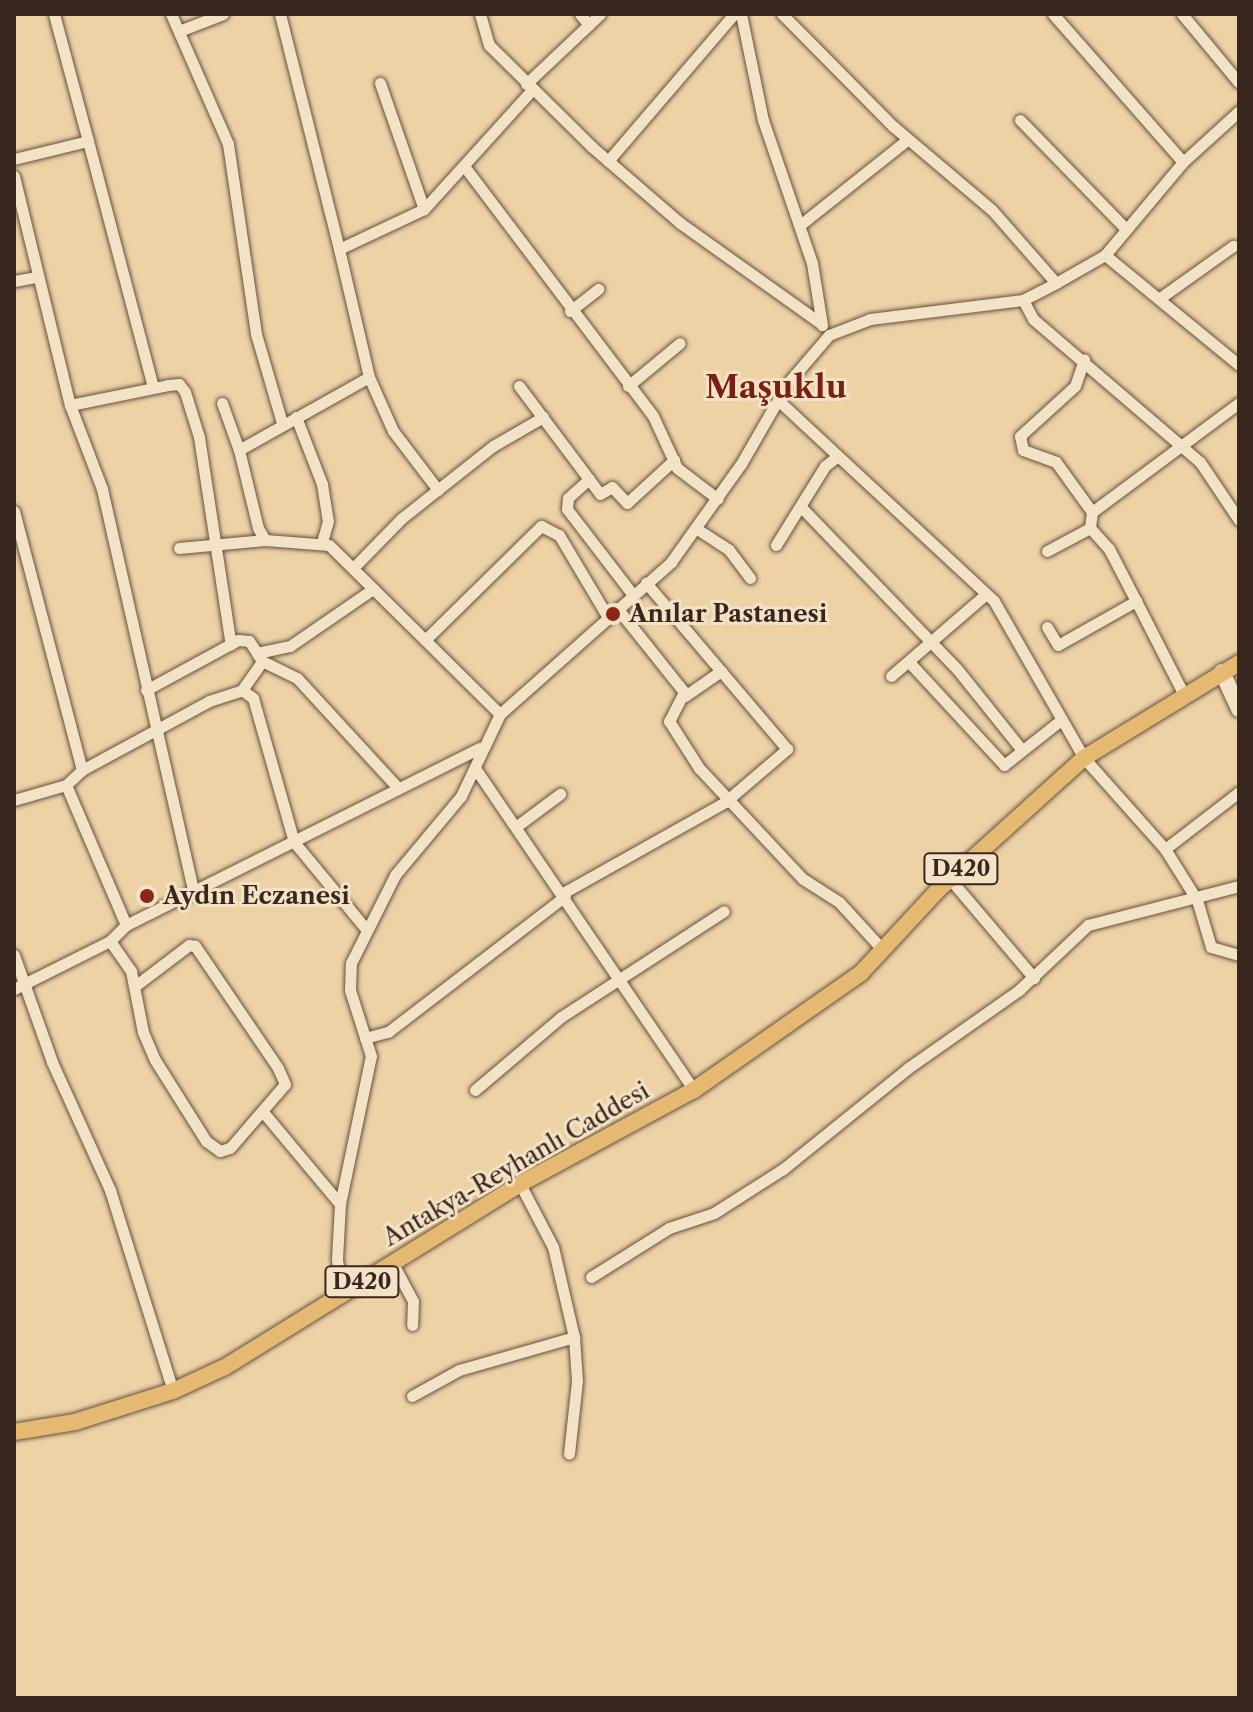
<!DOCTYPE html>
<meta charset="utf-8">
<style>
body{margin:0}
#map{position:relative;width:1253px;height:1712px;overflow:hidden;background:#edd2a6;font-family:"Libre Caslon Text",serif}
div>[style]{position:absolute}
.roads{filter:drop-shadow(0 0 2px #655240) drop-shadow(0 0 2px #655240)}
.street>*{height:11px;margin:-5.5px;padding:0 5.5px;transform-origin:5.5px;border-radius:5.5px;background:#f3e2c5}
.secondary>*{height:16px;margin:-8px;padding:0 8px;transform-origin:8px;border-radius:8px;background:#f3e2c5}
.primary>*{height:16px;margin:-8px;padding:0 8px;transform-origin:8px;border-radius:8px;background:#e6b973}
.dots>*{width:22px;height:22px;translate:-50% -50%;box-sizing:border-box;border:4px solid #f3e2c5;border-radius:50%}
span{translate:-50% -50%;white-space:nowrap;text-align:center;line-height:1.15;-webkit-text-stroke:6px #f3e2c5;paint-order:stroke}
.shield-label span{padding:2px 6px;background:#f3e2c5;border:2px solid;border-radius:6px;-webkit-text-stroke-width:0}
.shield-label{font-size:22px;color:#38271e;font-weight:700}
.poi-label{font-size:24px;color:#38271e;font-weight:700}
.left{translate:0 -50%;text-align:left}
.street-label{font-size:24px;color:#38271e}
.district-label{font-size:32px;color:#7a1f14;font-weight:700}
.frame{position:absolute;inset:0;border:16px solid #38271e;pointer-events:none}
</style>
<div id="map">
<div class="roads">
<div class="street">
<div style="left:171px;top:14px;width:142px;rotate:66.3deg"></div>
<div style="left:228px;top:144px;width:192px;rotate:81.6deg"></div>
<div style="left:256px;top:334px;width:93px;rotate:73.7deg"></div>
<div style="left:280px;top:14px;width:242px;rotate:75.9deg"></div>
<div style="left:480px;top:14px;width:32px;rotate:74deg"></div>
<div style="left:489px;top:45px;width:145px;rotate:44.7deg"></div>
<div style="left:592px;top:147px;width:116px;rotate:40.8deg"></div>
<div style="left:680px;top:223px;width:172px;rotate:35.5deg"></div>
<div style="left:580px;top:14px;width:14px;rotate:51deg"></div>
<div style="left:741px;top:14px;width:108px;rotate:78.3deg"></div>
<div style="left:763px;top:120px;width:151px;rotate:71.1deg"></div>
<div style="left:812px;top:263px;width:63px;rotate:80.8deg"></div>
<div style="left:782px;top:14px;width:159px;rotate:45.3deg"></div>
<div style="left:894px;top:127px;width:128px;rotate:40.3deg"></div>
<div style="left:992px;top:210px;width:97px;rotate:48.8deg"></div>
<div style="left:1053px;top:14px;width:197px;rotate:48.7deg"></div>
<div style="left:1182px;top:14px;width:89px;rotate:50.4deg"></div>
<div style="left:179px;top:31px;width:47px;rotate:-21.1deg"></div>
<div style="left:380px;top:83px;width:133px;rotate:70.8deg"></div>
<div style="left:526px;top:84px;width:102px;rotate:-43.4deg"></div>
<div style="left:1020px;top:120px;width:149px;rotate:45.8deg"></div>
<div style="left:88px;top:141px;width:254px;rotate:75.2deg"></div>
<div style="left:14px;top:159px;width:76px;rotate:-13.7deg"></div>
<div style="left:88px;top:141px;width:131px;rotate:-105deg"></div>
<div style="left:608px;top:161px;width:194px;rotate:-49.4deg"></div>
<div style="left:464px;top:166px;width:313px;rotate:52.9deg"></div>
<div style="left:653px;top:416px;width:57px;rotate:65.2deg"></div>
<div style="left:677px;top:468px;width:51px;rotate:37.1deg"></div>
<div style="left:14px;top:176px;width:236px;rotate:76.3deg"></div>
<div style="left:70px;top:405px;width:90px;rotate:69.1deg"></div>
<div style="left:102px;top:489px;width:416px;rotate:77.2deg"></div>
<div style="left:800px;top:225px;width:138px;rotate:-38.5deg"></div>
<div style="left:1105px;top:255px;width:173px;rotate:39.4deg"></div>
<div style="left:14px;top:281px;width:22px;rotate:-10deg"></div>
<div style="left:1160px;top:298px;width:90px;rotate:-35.5deg"></div>
<div style="left:1023px;top:300px;width:21px;rotate:62deg"></div>
<div style="left:1033px;top:319px;width:220px;rotate:40.6deg"></div>
<div style="left:1200px;top:462px;width:70px;rotate:56.1deg"></div>
<div style="left:570px;top:311px;width:36px;rotate:-38deg"></div>
<div style="left:369px;top:377px;width:149px;rotate:150.7deg"></div>
<div style="left:239px;top:450px;width:80px;rotate:76.3deg"></div>
<div style="left:258px;top:528px;width:14px;rotate:60deg"></div>
<div style="left:265px;top:540px;width:64px;rotate:4.5deg"></div>
<div style="left:329px;top:545px;width:240px;rotate:44.7deg"></div>
<div style="left:519px;top:386px;width:135px;rotate:53.1deg"></div>
<div style="left:600px;top:494px;width:14px;rotate:-30deg"></div>
<div style="left:612px;top:487px;width:22px;rotate:47deg"></div>
<div style="left:627px;top:503px;width:64px;rotate:-42.5deg"></div>
<div style="left:628px;top:386px;width:67px;rotate:-39.6deg"></div>
<div style="left:780px;top:402px;width:292px;rotate:42.9deg"></div>
<div style="left:994px;top:601px;width:181px;rotate:60.2deg"></div>
<div style="left:1084px;top:758px;width:122px;rotate:48.3deg"></div>
<div style="left:1165px;top:849px;width:60px;rotate:57.9deg"></div>
<div style="left:1197px;top:900px;width:49px;rotate:73.4deg"></div>
<div style="left:1211px;top:947px;width:29px;rotate:16deg"></div>
<div style="left:222px;top:403px;width:50px;rotate:70.1deg"></div>
<div style="left:70px;top:405px;width:100px;rotate:-11.5deg"></div>
<div style="left:168px;top:385px;width:11px;rotate:-5deg"></div>
<div style="left:179px;top:384px;width:10px;rotate:53deg"></div>
<div style="left:185px;top:392px;width:47px;rotate:72.7deg"></div>
<div style="left:199px;top:437px;width:210px;rotate:81.3deg"></div>
<div style="left:296px;top:417px;width:72px;rotate:68.8deg"></div>
<div style="left:322px;top:484px;width:37px;rotate:81deg"></div>
<div style="left:328px;top:521px;width:22px;rotate:106deg"></div>
<div style="left:589px;top:479px;width:28px;rotate:138deg"></div>
<div style="left:568px;top:498px;width:11px;rotate:95deg"></div>
<div style="left:567px;top:509px;width:108px;rotate:52.5deg"></div>
<div style="left:438px;top:490px;width:74px;rotate:-127.3deg"></div>
<div style="left:393px;top:431px;width:59px;rotate:-114deg"></div>
<div style="left:369px;top:377px;width:131px;rotate:-103.2deg"></div>
<div style="left:339px;top:249px;width:94px;rotate:-25.2deg"></div>
<div style="left:424px;top:209px;width:162px;rotate:-47.8deg"></div>
<div style="left:802px;top:508px;width:223px;rotate:46.1deg"></div>
<div style="left:957px;top:669px;width:104px;rotate:51.3deg"></div>
<div style="left:14px;top:511px;width:268px;rotate:75.3deg"></div>
<div style="left:1092px;top:512px;width:183px;rotate:-36.6deg"></div>
<div style="left:697px;top:529px;width:38px;rotate:33deg"></div>
<div style="left:729px;top:550px;width:35px;rotate:53deg"></div>
<div style="left:776px;top:545px;width:93px;rotate:-58.2deg"></div>
<div style="left:825px;top:466px;width:16px;rotate:-38deg"></div>
<div style="left:179px;top:548px;width:86px;rotate:-5.3deg"></div>
<div style="left:1047px;top:551px;width:49px;rotate:-28.1deg"></div>
<div style="left:1090px;top:528px;width:16px;rotate:-83deg"></div>
<div style="left:1092px;top:512px;width:62px;rotate:-125.8deg"></div>
<div style="left:1056px;top:462px;width:35px;rotate:-160deg"></div>
<div style="left:1023px;top:450px;width:14px;rotate:-102deg"></div>
<div style="left:1020px;top:436px;width:74px;rotate:-42.3deg"></div>
<div style="left:1075px;top:386px;width:28px;rotate:-71deg"></div>
<div style="left:354px;top:567px;width:69px;rotate:-45.6deg"></div>
<div style="left:402px;top:518px;width:116px;rotate:-38.4deg"></div>
<div style="left:493px;top:446px;width:58px;rotate:-30.1deg"></div>
<div style="left:1136px;top:601px;width:103px;rotate:62.9deg"></div>
<div style="left:617px;top:608px;width:107px;rotate:51.4deg"></div>
<div style="left:684px;top:692px;width:33px;rotate:117deg"></div>
<div style="left:669px;top:721px;width:56px;rotate:57.4deg"></div>
<div style="left:699px;top:768px;width:152px;rotate:46.9deg"></div>
<div style="left:803px;top:879px;width:43px;rotate:32.6deg"></div>
<div style="left:839px;top:902px;width:65px;rotate:47.5deg"></div>
<div style="left:1047px;top:627px;width:21px;rotate:59deg"></div>
<div style="left:1058px;top:645px;width:90px;rotate:-29.4deg"></div>
<div style="left:1136px;top:601px;width:59px;rotate:-117.4deg"></div>
<div style="left:1109px;top:549px;width:28px;rotate:-132deg"></div>
<div style="left:425px;top:640px;width:163px;rotate:-44.5deg"></div>
<div style="left:541px;top:526px;width:20px;rotate:27deg"></div>
<div style="left:559px;top:535px;width:94px;rotate:59.3deg"></div>
<div style="left:262px;top:661px;width:39px;rotate:26deg"></div>
<div style="left:297px;top:678px;width:149px;rotate:47.4deg"></div>
<div style="left:909px;top:662px;width:140px;rotate:47.3deg"></div>
<div style="left:1004px;top:765px;width:73px;rotate:-38.3deg"></div>
<div style="left:891px;top:676px;width:124px;rotate:-40.8deg"></div>
<div style="left:146px;top:690px;width:105px;rotate:-28.5deg"></div>
<div style="left:238px;top:640px;width:11px;rotate:5deg"></div>
<div style="left:249px;top:641px;width:14px;rotate:56deg"></div>
<div style="left:257px;top:653px;width:34px;rotate:-12deg"></div>
<div style="left:290px;top:646px;width:101px;rotate:-34.5deg"></div>
<div style="left:242px;top:690px;width:35px;rotate:-55deg"></div>
<div style="left:262px;top:661px;width:7px;rotate:-124deg"></div>
<div style="left:685px;top:696px;width:44px;rotate:-34.8deg"></div>
<div style="left:475px;top:768px;width:389px;rotate:55.8deg"></div>
<div style="left:66px;top:785px;width:152px;rotate:66.8deg"></div>
<div style="left:14px;top:800px;width:54px;rotate:-16.1deg"></div>
<div style="left:66px;top:785px;width:22px;rotate:-43deg"></div>
<div style="left:82px;top:770px;width:145px;rotate:-28.5deg"></div>
<div style="left:209px;top:701px;width:35px;rotate:-18deg"></div>
<div style="left:242px;top:690px;width:14px;rotate:36deg"></div>
<div style="left:253px;top:698px;width:150px;rotate:74.1deg"></div>
<div style="left:294px;top:842px;width:113px;rotate:50.4deg"></div>
<div style="left:517px;top:826px;width:54px;rotate:-36.7deg"></div>
<div style="left:1165px;top:849px;width:93px;rotate:-37.6deg"></div>
<div style="left:950px;top:879px;width:130px;rotate:49.7deg"></div>
<div style="left:563px;top:893px;width:186px;rotate:-29.3deg"></div>
<div style="left:725px;top:802px;width:82px;rotate:-40.5deg"></div>
<div style="left:787px;top:749px;width:218px;rotate:-130.3deg"></div>
<div style="left:110px;top:941px;width:37px;rotate:55deg"></div>
<div style="left:131px;top:971px;width:62px;rotate:78.9deg"></div>
<div style="left:143px;top:1032px;width:30px;rotate:67deg"></div>
<div style="left:155px;top:1060px;width:96px;rotate:57.8deg"></div>
<div style="left:206px;top:1141px;width:17px;rotate:36deg"></div>
<div style="left:220px;top:1151px;width:10px;rotate:-17deg"></div>
<div style="left:230px;top:1148px;width:84px;rotate:-49.3deg"></div>
<div style="left:285px;top:1084px;width:17px;rotate:-114deg"></div>
<div style="left:278px;top:1068px;width:148px;rotate:-124.2deg"></div>
<div style="left:195px;top:946px;width:6px;rotate:-171deg"></div>
<div style="left:189px;top:945px;width:68px;rotate:142.8deg"></div>
<div style="left:14px;top:955px;width:114px;rotate:70.4deg"></div>
<div style="left:52px;top:1062px;width:141px;rotate:65.6deg"></div>
<div style="left:110px;top:1190px;width:211px;rotate:72.6deg"></div>
<div style="left:14px;top:989px;width:107px;rotate:-26.6deg"></div>
<div style="left:110px;top:941px;width:23px;rotate:-45deg"></div>
<div style="left:126px;top:925px;width:396px;rotate:-26.6deg"></div>
<div style="left:365px;top:1038px;width:24px;rotate:-15deg"></div>
<div style="left:388px;top:1032px;width:223px;rotate:-37.5deg"></div>
<div style="left:475px;top:1090px;width:113px;rotate:-40.3deg"></div>
<div style="left:561px;top:1017px;width:194px;rotate:-33deg"></div>
<div style="left:263px;top:1112px;width:120px;rotate:50.1deg"></div>
<div style="left:520px;top:1184px;width:71px;rotate:62.4deg"></div>
<div style="left:553px;top:1247px;width:92px;rotate:76.9deg"></div>
<div style="left:574px;top:1337px;width:44px;rotate:86.1deg"></div>
<div style="left:577px;top:1381px;width:73px;rotate:96.3deg"></div>
<div style="left:392px;top:1262px;width:44px;rotate:61.7deg"></div>
<div style="left:413px;top:1301px;width:24px;rotate:92deg"></div>
<div style="left:591px;top:1277px;width:92px;rotate:-32.1deg"></div>
<div style="left:669px;top:1228px;width:47px;rotate:-18.4deg"></div>
<div style="left:714px;top:1213px;width:82px;rotate:-32.5deg"></div>
<div style="left:783px;top:1169px;width:161px;rotate:-38.9deg"></div>
<div style="left:908px;top:1068px;width:136px;rotate:-35.1deg"></div>
<div style="left:1019px;top:990px;width:95px;rotate:-43.3deg"></div>
<div style="left:1088px;top:925px;width:156px;rotate:-14.5deg"></div>
<div style="left:342px;top:1295px;width:36px;rotate:-98deg"></div>
<div style="left:337px;top:1259px;width:55px;rotate:-86.9deg"></div>
<div style="left:340px;top:1204px;width:151px;rotate:-78.2deg"></div>
<div style="left:371px;top:1056px;width:69px;rotate:-107.7deg"></div>
<div style="left:350px;top:990px;width:27px;rotate:-88deg"></div>
<div style="left:351px;top:963px;width:98px;rotate:-63.4deg"></div>
<div style="left:395px;top:875px;width:103px;rotate:-50.1deg"></div>
<div style="left:461px;top:796px;width:91px;rotate:-64.6deg"></div>
<div style="left:500px;top:714px;width:229px;rotate:-41.6deg"></div>
<div style="left:671px;top:562px;width:120px;rotate:-54.5deg"></div>
<div style="left:741px;top:464px;width:92px;rotate:-60.1deg"></div>
<div style="left:787px;top:384px;width:65px;rotate:-49.4deg"></div>
<div style="left:829px;top:335px;width:44px;rotate:-21.3deg"></div>
<div style="left:870px;top:319px;width:154px;rotate:-7.1deg"></div>
<div style="left:1023px;top:300px;width:37px;rotate:-27deg"></div>
<div style="left:1056px;top:283px;width:56px;rotate:-29.7deg"></div>
<div style="left:1105px;top:255px;width:121px;rotate:-50deg"></div>
<div style="left:1183px;top:162px;width:76px;rotate:-42.3deg"></div>
<div style="left:412px;top:1396px;width:54px;rotate:-29deg"></div>
<div style="left:459px;top:1370px;width:120px;rotate:-16deg"></div>
</div>
<div class="secondary">
<div style="left:1222px;top:672px;width:41px;rotate:65.3deg"></div>
</div>
<div class="primary">
<div style="left:14px;top:1432px;width:62px;rotate:-9.3deg"></div>
<div style="left:75px;top:1422px;width:103px;rotate:-17.6deg"></div>
<div style="left:173px;top:1391px;width:57px;rotate:-24.8deg"></div>
<div style="left:225px;top:1367px;width:347px;rotate:-31.8deg"></div>
<div style="left:520px;top:1184px;width:198px;rotate:-28.4deg"></div>
<div style="left:694px;top:1090px;width:204px;rotate:-35deg"></div>
<div style="left:861px;top:973px;width:116px;rotate:-47.1deg"></div>
<div style="left:940px;top:888px;width:194px;rotate:-42.1deg"></div>
<div style="left:1084px;top:758px;width:182px;rotate:-31.5deg"></div>
</div>
</div>
<div class="dots">
<div style="left:613px;top:614px;background:#8f2418"></div>
<div style="left:147px;top:896px;background:#8f2418"></div>
</div>
<div class="shield-label">
<span style="left:961px;top:869px">D420</span>
<span style="left:362px;top:1282px">D420</span>
</div>
<div class="poi-label">
<span class="left" style="left:629px;top:614px">Anılar Pastanesi</span>
<span class="left" style="left:163px;top:896px">Aydın Eczanesi</span>
</div>
<div class="street-label">
<span style="left:516px;top:1164px;rotate:-30deg">Antakya-Reyhanlı Caddesi</span>
</div>
<div class="district-label">
<span style="left:776px;top:387px">Maşuklu</span>
</div>
<div class="frame"></div>
</div>
